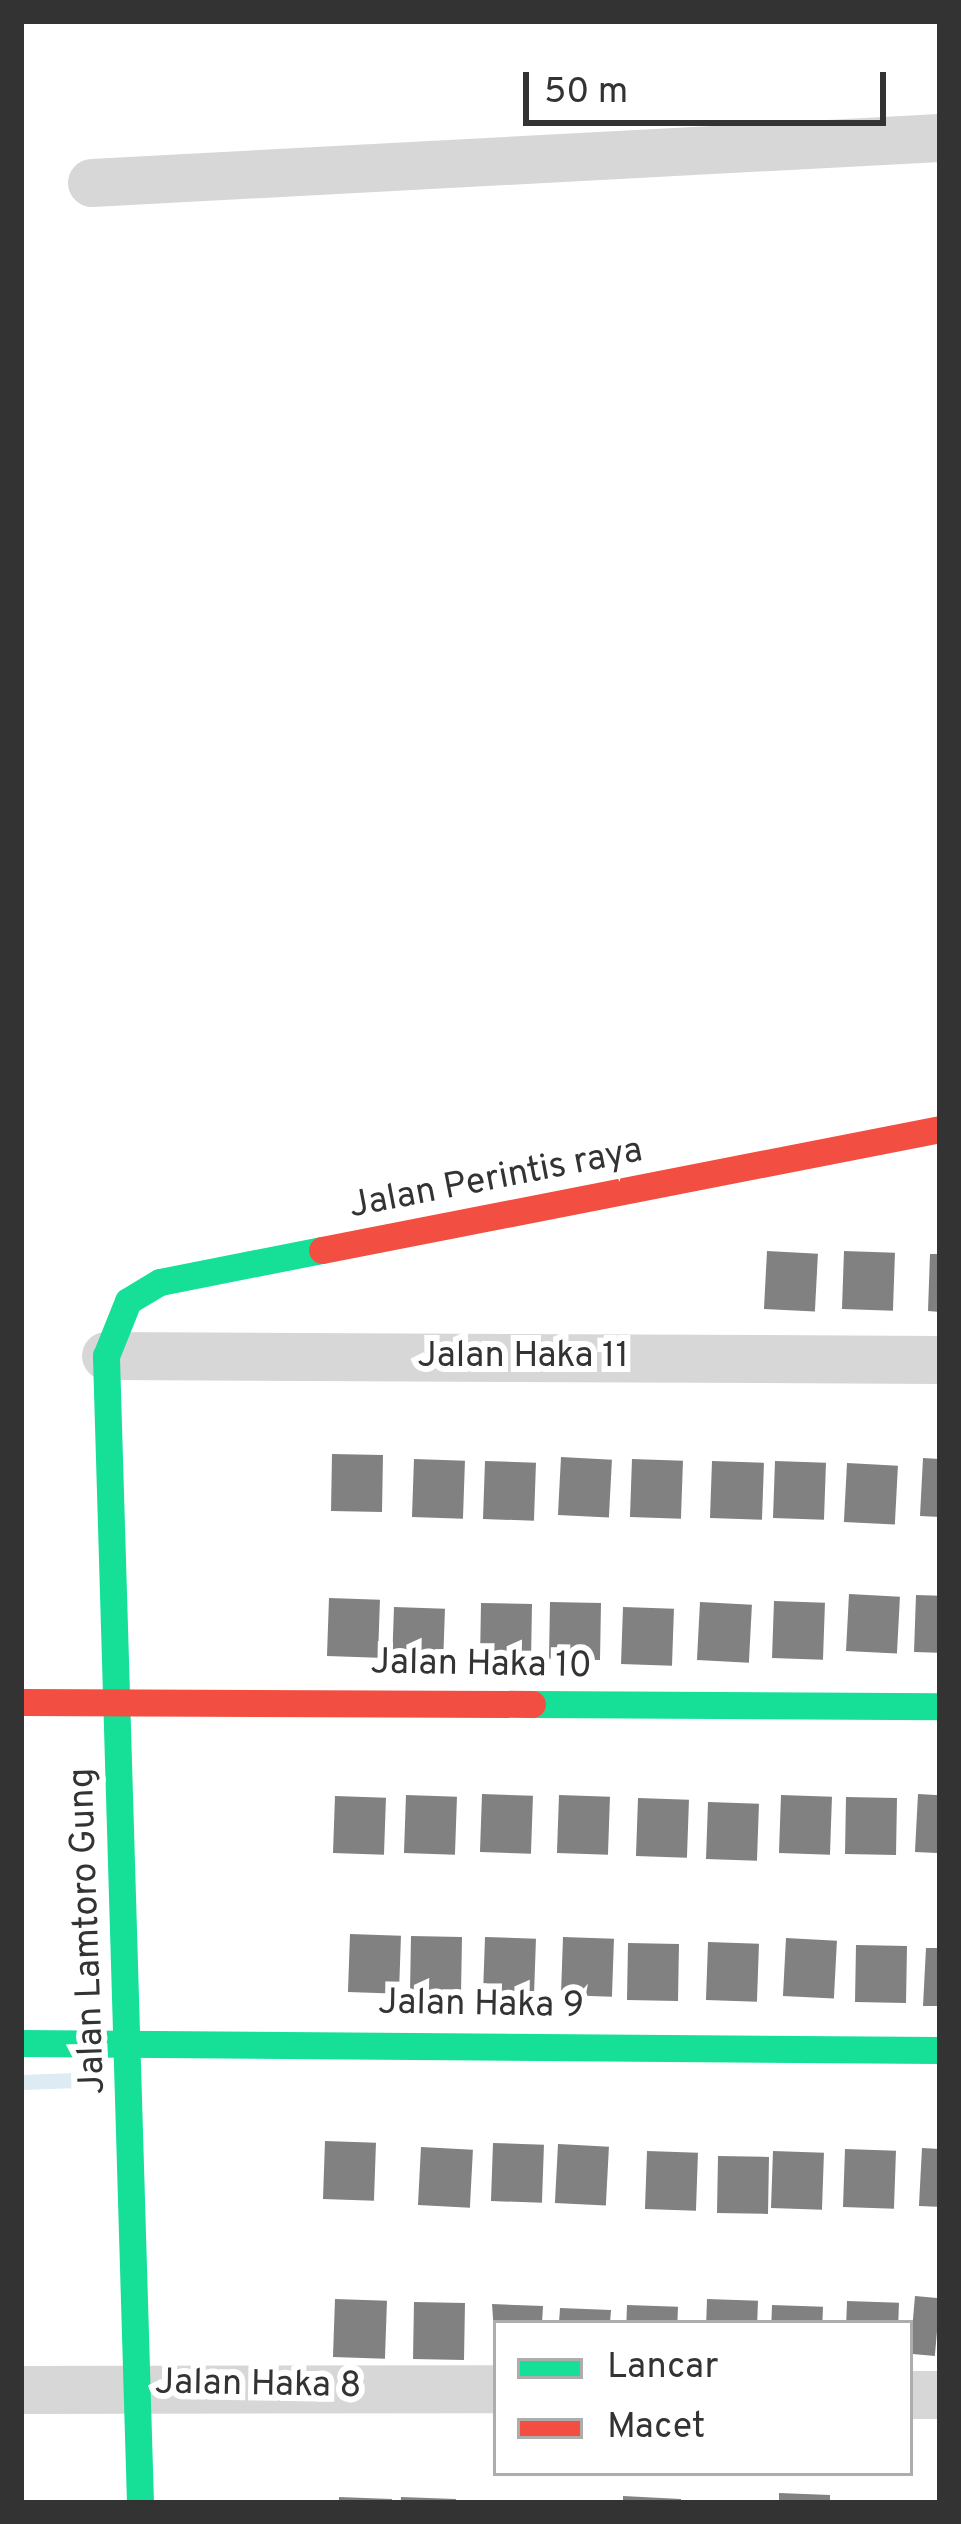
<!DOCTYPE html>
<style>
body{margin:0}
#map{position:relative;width:961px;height:2524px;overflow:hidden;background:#fff;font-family:Overpass,sans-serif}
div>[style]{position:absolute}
.stream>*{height:15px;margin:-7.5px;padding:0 7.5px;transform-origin:7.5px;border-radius:7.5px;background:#ddebf3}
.building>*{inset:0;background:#818181;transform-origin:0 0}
.street>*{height:48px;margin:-24px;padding:0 24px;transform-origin:24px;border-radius:24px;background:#d7d7d7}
.fast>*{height:27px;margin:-13.5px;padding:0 13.5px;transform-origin:13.5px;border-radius:13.5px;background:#16e098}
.jam>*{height:27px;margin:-13.5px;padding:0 13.5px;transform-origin:13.5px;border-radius:13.5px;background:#f24e42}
span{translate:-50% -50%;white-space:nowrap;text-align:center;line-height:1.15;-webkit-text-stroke:12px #fff;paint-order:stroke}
.street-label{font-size:36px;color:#333}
.frame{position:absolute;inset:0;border:24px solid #333;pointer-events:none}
.legend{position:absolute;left:493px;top:2320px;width:420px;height:156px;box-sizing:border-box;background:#fff;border:3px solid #adadad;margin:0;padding:15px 21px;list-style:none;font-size:36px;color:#333}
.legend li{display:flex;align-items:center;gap:24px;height:60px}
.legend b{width:60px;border:3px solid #adadad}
.scale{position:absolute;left:523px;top:72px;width:363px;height:54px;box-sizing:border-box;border:6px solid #333;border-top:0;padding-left:15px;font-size:36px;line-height:42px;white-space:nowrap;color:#333;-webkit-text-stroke:9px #fff;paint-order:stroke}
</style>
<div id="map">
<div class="stream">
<div style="left:21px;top:2082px;width:57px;rotate:-2deg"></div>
</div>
<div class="building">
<div style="left:767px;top:1251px;width:51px;height:58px;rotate:3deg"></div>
<div style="left:844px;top:1251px;width:51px;height:58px;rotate:2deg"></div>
<div style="clip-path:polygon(930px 1254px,940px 1254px,940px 1312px,928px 1311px)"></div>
<div style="left:332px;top:1454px;width:51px;height:57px;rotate:1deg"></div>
<div style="left:561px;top:1457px;width:51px;height:58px;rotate:3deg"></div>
<div style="clip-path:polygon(923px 1458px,940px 1459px,940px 1517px,920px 1516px)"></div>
<div style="left:414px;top:1459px;width:51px;height:58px;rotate:2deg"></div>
<div style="left:632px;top:1459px;width:51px;height:58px;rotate:2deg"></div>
<div style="left:485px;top:1461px;width:51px;height:58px;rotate:2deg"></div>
<div style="left:712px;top:1461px;width:52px;height:57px;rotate:2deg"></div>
<div style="left:775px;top:1461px;width:51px;height:57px;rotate:2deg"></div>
<div style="left:847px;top:1463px;width:51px;height:59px;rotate:3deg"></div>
<div style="left:849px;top:1594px;width:51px;height:57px;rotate:3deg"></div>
<div style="left:916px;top:1595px;width:24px;height:57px;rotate:2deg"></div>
<div style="left:329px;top:1598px;width:51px;height:58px;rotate:2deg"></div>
<div style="left:774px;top:1601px;width:51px;height:57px;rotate:2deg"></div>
<div style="left:550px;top:1602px;width:51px;height:57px;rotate:1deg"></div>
<div style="left:700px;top:1602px;width:52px;height:58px;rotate:3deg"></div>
<div style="left:481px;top:1603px;width:51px;height:57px;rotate:1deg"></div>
<div style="left:394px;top:1607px;width:51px;height:58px;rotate:2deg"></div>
<div style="left:623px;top:1607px;width:51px;height:57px;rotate:2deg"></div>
<div style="left:482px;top:1794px;width:51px;height:58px;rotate:2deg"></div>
<div style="left:918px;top:1794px;width:22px;height:58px;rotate:3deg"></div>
<div style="left:406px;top:1795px;width:51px;height:58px;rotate:2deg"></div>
<div style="left:559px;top:1795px;width:51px;height:58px;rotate:2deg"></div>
<div style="left:781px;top:1795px;width:51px;height:58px;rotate:2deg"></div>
<div style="left:335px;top:1796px;width:51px;height:57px;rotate:2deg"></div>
<div style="left:846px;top:1797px;width:51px;height:57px;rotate:1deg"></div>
<div style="left:638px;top:1798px;width:51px;height:58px;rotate:2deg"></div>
<div style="left:708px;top:1802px;width:51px;height:57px;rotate:2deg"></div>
<div style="left:350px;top:1934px;width:51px;height:58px;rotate:2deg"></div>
<div style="left:411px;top:1936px;width:51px;height:57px;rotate:1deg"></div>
<div style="left:485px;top:1937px;width:51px;height:57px;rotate:2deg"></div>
<div style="left:563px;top:1937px;width:51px;height:58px;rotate:2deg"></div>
<div style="left:786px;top:1938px;width:51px;height:58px;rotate:3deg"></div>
<div style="left:708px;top:1942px;width:51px;height:58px;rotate:2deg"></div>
<div style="left:628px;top:1943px;width:51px;height:57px;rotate:1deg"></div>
<div style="left:856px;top:1945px;width:51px;height:57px;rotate:1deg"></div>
<div style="clip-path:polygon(926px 1948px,940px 1948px,940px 2006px,923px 2006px)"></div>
<div style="left:325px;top:2141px;width:51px;height:58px;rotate:2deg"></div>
<div style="left:493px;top:2143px;width:51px;height:58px;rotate:2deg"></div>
<div style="left:558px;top:2144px;width:51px;height:59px;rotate:3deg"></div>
<div style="left:421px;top:2147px;width:52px;height:58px;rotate:3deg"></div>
<div style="left:922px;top:2148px;width:18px;height:58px;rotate:3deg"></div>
<div style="left:845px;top:2149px;width:51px;height:58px;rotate:2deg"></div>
<div style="left:647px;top:2151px;width:51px;height:58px;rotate:2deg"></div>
<div style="left:773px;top:2151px;width:51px;height:57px;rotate:2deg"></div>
<div style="left:718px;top:2156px;width:51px;height:57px;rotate:1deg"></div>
<div style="left:915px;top:2296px;width:25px;height:58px;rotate:5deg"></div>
<div style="left:335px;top:2299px;width:52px;height:58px;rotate:2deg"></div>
<div style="left:707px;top:2299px;width:51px;height:24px;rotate:2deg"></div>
<div style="left:847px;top:2301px;width:52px;height:22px;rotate:2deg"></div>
<div style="left:414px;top:2302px;width:51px;height:57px;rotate:1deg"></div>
<div style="clip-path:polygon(492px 2304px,543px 2306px,542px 2323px,496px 2323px,496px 2361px)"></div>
<div style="left:627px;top:2305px;width:51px;height:18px;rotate:2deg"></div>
<div style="left:772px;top:2305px;width:51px;height:18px;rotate:2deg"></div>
<div style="clip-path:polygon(560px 2308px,611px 2310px,610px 2323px,559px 2323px)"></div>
<div style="clip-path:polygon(779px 2493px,830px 2495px,830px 2503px,779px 2503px)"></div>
<div style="clip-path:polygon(623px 2496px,681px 2499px,681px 2503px,623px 2503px)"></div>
<div style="clip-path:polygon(339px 2497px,392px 2499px,392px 2503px,339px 2503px)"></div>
<div style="clip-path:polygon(401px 2497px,456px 2499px,456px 2503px,401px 2503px)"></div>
</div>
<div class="street">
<div style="left:92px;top:183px;width:849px;rotate:-3.04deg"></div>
<div style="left:106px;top:1356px;width:834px;rotate:0.27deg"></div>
<div style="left:21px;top:2390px;width:475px;rotate:-0.1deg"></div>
<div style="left:910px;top:2395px;width:30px"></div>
</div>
<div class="fast">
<div style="left:532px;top:1704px;width:408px;rotate:0.3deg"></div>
<div style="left:21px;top:2043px;width:919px;rotate:0.44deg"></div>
<div style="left:140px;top:2503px;width:1148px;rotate:-91.7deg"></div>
<div style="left:106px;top:1356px;width:59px;rotate:-68.2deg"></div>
<div style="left:128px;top:1301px;width:37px;rotate:-31deg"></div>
<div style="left:160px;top:1282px;width:165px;rotate:-11.2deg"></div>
</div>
<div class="jam">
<div style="left:322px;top:1250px;width:630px;rotate:-11.08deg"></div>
<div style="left:21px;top:1702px;width:511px;rotate:0.22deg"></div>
</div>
<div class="street-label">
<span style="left:496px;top:1180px;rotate:-11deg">Jalan Perintis raya</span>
<span style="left:523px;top:1358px">Jalan Haka 11</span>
<span style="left:481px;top:1666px;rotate:1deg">Jalan Haka 10</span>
<span style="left:89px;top:1931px;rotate:-92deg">Jalan Lamtoro Gung</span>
<span style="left:481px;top:2006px;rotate:1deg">Jalan Haka 9</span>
<span style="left:258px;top:2386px;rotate:1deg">Jalan Haka 8</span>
</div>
<div class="frame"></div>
<ul class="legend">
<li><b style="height:15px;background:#16e098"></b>Lancar</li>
<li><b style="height:15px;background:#f24e42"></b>Macet</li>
</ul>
<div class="scale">50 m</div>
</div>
